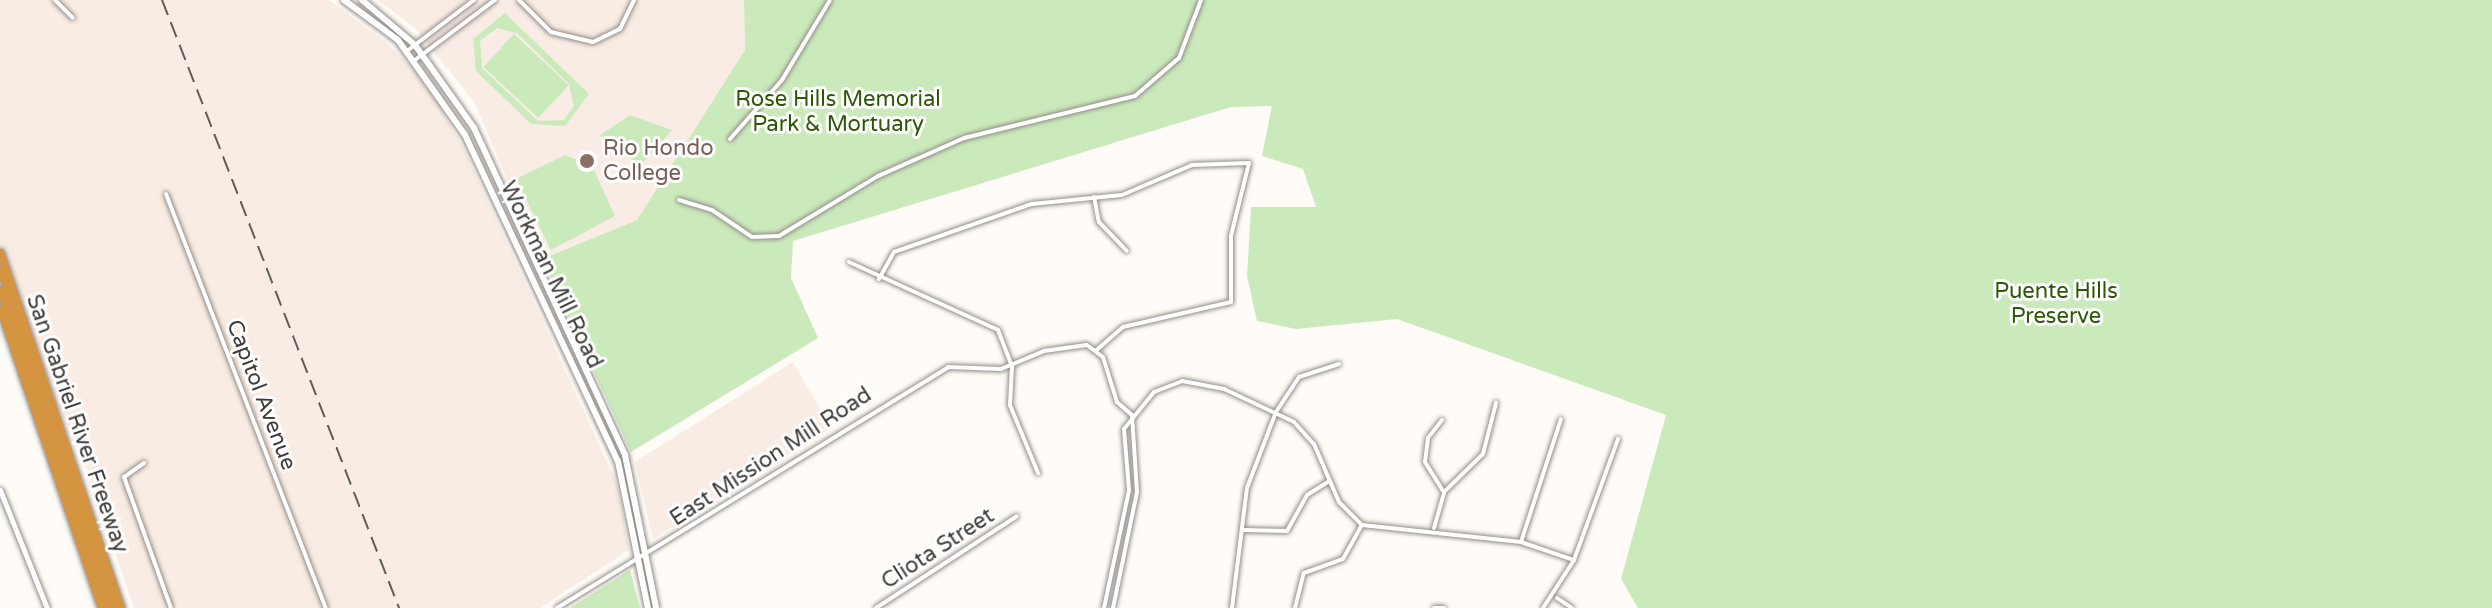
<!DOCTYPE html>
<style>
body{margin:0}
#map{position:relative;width:2492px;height:608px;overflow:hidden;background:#fffbf7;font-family:"Varela Round",sans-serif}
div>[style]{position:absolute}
.built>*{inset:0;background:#f9ece4}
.green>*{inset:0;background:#cbeabb;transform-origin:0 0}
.roads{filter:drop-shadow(0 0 2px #928d89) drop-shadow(0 0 2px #928d89)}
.minor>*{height:4px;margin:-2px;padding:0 2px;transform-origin:2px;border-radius:2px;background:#fff}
.tertiary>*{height:5px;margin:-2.5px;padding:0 2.5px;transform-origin:2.5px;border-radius:2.5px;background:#fff}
.secondary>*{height:6px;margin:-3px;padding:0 3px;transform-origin:3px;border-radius:3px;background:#fff}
.motorway>*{height:7px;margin:-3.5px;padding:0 3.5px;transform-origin:3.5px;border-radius:3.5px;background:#d5943f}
.rail>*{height:2px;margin-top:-1px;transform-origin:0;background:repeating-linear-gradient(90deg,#5e5c5a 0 16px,transparent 0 24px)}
.dots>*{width:22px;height:22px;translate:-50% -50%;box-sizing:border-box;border:4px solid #fff;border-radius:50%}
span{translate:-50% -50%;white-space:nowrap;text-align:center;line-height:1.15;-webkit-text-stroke:6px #fff;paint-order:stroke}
.park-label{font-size:22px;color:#2b5804}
.education-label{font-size:22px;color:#785e54}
.left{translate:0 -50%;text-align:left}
.street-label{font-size:22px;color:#3e3c3a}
</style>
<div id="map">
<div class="built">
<div style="clip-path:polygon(0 0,329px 0,386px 42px,426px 82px,464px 149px,618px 486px,629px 550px,540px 608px,134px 608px,82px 456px,43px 376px,0 257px)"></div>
<div style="clip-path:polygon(378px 0,744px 0,745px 50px,637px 220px,542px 259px,474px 102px,416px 29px)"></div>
<div style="clip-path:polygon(793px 362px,831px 428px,653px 539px,635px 462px)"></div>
</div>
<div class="green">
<div style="clip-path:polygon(744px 0,2492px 0,2492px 608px,1638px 608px,1621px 579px,1666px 415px,1397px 319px,1296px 329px,1257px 321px,1247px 276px,1251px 207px,1316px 207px,1303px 169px,1262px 156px,1272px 106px,1231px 107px,793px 241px,791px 278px,818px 338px,631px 452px,542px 259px,637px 220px,745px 50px)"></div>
<div style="clip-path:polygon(evenodd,505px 13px,589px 94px,565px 126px,531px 124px,476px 71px,473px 39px,505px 13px,497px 28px,517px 33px,569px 84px,574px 106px,564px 120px,538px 121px,482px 68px,480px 41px,497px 28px)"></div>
<div style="left:514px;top:34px;width:75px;height:45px;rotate:43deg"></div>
<div style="clip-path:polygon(630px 115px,672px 130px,640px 166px,600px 135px)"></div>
<div style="clip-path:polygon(565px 155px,592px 166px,615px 216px,551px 250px,516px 179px)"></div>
<div style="clip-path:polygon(630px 570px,640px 608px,570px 608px)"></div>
</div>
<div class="roads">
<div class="minor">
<div style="left:55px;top:0;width:25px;rotate:45deg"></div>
<div style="left:519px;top:0;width:45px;rotate:45deg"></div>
<div style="left:551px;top:32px;width:43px;rotate:13.4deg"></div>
<div style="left:593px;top:42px;width:30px;rotate:-26deg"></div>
<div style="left:620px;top:29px;width:32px;rotate:-64deg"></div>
<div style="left:407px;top:51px;width:84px;rotate:-37.3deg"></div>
<div style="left:415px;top:60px;width:100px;rotate:-36.9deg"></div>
<div style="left:730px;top:139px;width:79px;rotate:-48.6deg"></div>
<div style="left:782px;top:80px;width:93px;rotate:-59deg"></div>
<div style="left:166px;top:194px;width:444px;rotate:68.9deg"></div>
<div style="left:1094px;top:197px;width:25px;rotate:79deg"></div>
<div style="left:1099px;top:222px;width:40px;rotate:46deg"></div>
<div style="left:679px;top:200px;width:34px;rotate:17deg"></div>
<div style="left:712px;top:210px;width:48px;rotate:34deg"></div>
<div style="left:752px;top:237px;width:27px;rotate:-2deg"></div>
<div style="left:779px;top:236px;width:116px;rotate:-31.2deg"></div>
<div style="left:878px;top:176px;width:94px;rotate:-23.8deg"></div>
<div style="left:964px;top:138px;width:176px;rotate:-13.8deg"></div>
<div style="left:1135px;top:96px;width:58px;rotate:-40.8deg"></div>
<div style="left:1179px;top:58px;width:62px;rotate:-69.2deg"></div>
<div style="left:849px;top:262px;width:164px;rotate:24.5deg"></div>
<div style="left:998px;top:330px;width:40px;rotate:69deg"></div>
<div style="left:1012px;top:367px;width:38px;rotate:93deg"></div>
<div style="left:1010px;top:405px;width:74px;rotate:67.6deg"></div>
<div style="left:879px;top:279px;width:31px;rotate:-61deg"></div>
<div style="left:894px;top:252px;width:146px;rotate:-19.2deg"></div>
<div style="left:1032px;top:204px;width:90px;rotate:-5.7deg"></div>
<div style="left:1122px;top:195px;width:76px;rotate:-23.2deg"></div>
<div style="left:1192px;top:165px;width:57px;rotate:-2deg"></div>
<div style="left:1249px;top:163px;width:75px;rotate:103.9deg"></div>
<div style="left:1231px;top:236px;width:66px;rotate:90deg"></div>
<div style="left:1231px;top:302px;width:111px;rotate:167deg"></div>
<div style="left:1123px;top:327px;width:35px;rotate:139deg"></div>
<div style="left:1442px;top:420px;width:23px;rotate:128deg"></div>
<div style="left:1428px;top:438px;width:24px;rotate:97deg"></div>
<div style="left:1425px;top:462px;width:36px;rotate:58deg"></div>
<div style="left:144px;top:463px;width:24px;rotate:145deg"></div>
<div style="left:124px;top:477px;width:139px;rotate:70.3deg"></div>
<div style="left:1434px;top:528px;width:37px;rotate:-74deg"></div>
<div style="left:1444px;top:492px;width:54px;rotate:-44.3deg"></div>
<div style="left:1483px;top:454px;width:53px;rotate:-75.7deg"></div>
<div style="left:1243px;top:530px;width:44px;rotate:1.3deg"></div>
<div style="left:1287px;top:531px;width:41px;rotate:-60.9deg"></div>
<div style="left:1307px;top:495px;width:26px;rotate:-32deg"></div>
<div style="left:1521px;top:542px;width:129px;rotate:-72deg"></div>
<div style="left:1557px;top:598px;width:18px;rotate:34deg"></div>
<div style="left:557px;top:608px;width:459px;rotate:-31.6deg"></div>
<div style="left:948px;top:367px;width:53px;rotate:2.2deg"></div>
<div style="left:1001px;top:369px;width:47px;rotate:-22.7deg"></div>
<div style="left:1044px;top:351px;width:43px;rotate:-7.9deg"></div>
<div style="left:1087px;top:345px;width:20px;rotate:37deg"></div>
<div style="left:1103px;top:357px;width:47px;rotate:72.7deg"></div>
<div style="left:1117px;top:402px;width:20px;rotate:41deg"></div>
<div style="left:876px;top:608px;width:168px;rotate:-33.1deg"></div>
<div style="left:1104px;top:608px;width:121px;rotate:-78deg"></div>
<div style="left:1129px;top:490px;width:61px;rotate:-94.7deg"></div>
<div style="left:1124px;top:429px;width:48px;rotate:-51deg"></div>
<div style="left:1154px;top:392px;width:30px;rotate:-21deg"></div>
<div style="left:1182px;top:381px;width:43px;rotate:10.8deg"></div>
<div style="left:1224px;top:389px;width:77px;rotate:25.2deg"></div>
<div style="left:1294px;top:422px;width:30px;rotate:48deg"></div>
<div style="left:1314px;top:444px;width:63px;rotate:66.7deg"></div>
<div style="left:1339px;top:502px;width:33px;rotate:45deg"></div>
<div style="left:1362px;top:525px;width:160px;rotate:6.1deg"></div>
<div style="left:1521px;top:542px;width:56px;rotate:18.8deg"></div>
<div style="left:1113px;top:608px;width:118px;rotate:-78.3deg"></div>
<div style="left:1137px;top:492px;width:77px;rotate:-93.7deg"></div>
<div style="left:1232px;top:608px;width:121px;rotate:-82.9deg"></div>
<div style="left:1247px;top:488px;width:81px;rotate:-69.1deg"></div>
<div style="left:1276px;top:412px;width:42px;rotate:-56.7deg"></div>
<div style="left:1299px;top:377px;width:42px;rotate:-18deg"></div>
<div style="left:1295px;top:608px;width:36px;rotate:-76deg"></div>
<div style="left:1304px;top:573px;width:41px;rotate:-19.7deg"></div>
<div style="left:1343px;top:559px;width:39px;rotate:-61deg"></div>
<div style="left:1434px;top:608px;width:10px"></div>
<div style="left:1543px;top:608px;width:57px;rotate:-57.1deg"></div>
<div style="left:1574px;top:560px;width:129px;rotate:-70deg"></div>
</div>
<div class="tertiary">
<div style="left:0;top:490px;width:127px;rotate:68.3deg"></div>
</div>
<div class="secondary">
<div style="left:344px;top:0;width:67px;rotate:36.5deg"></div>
<div style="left:398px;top:40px;width:116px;rotate:54.8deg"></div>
<div style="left:465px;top:135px;width:360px;rotate:64.9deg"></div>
<div style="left:618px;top:461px;width:150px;rotate:78.5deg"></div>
<div style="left:362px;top:0;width:70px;rotate:40.3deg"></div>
<div style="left:415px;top:45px;width:102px;rotate:54.6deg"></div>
<div style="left:474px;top:128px;width:360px;rotate:65.2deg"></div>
<div style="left:625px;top:455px;width:156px;rotate:78.5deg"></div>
</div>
<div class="motorway">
<div style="left:0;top:252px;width:376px;rotate:71.2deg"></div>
<div style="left:0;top:269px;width:358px;rotate:71.4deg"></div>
<div style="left:0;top:290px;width:336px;rotate:71.4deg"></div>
<div style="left:0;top:309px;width:316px;rotate:71.3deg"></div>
</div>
</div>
<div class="rail">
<div style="left:162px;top:0;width:653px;rotate:68.7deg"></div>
</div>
<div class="dots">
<div style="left:587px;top:161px;background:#8d6e63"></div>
</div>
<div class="park-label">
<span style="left:838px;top:112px">Rose Hills Memorial<br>Park &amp; Mortuary</span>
<span style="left:2056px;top:304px">Puente Hills<br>Preserve</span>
</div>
<div class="education-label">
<span class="left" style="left:603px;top:161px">Rio Hondo<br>College</span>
</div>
<div class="street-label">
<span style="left:551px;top:275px;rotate:64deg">Workman Mill Road</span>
<span style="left:261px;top:395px;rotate:69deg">Capitol Avenue</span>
<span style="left:77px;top:424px;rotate:71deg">San Gabriel River Freeway</span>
<span style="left:771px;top:457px;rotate:-33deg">East Mission Mill Road</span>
<span style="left:938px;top:549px;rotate:-33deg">Cliota Street</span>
</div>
</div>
